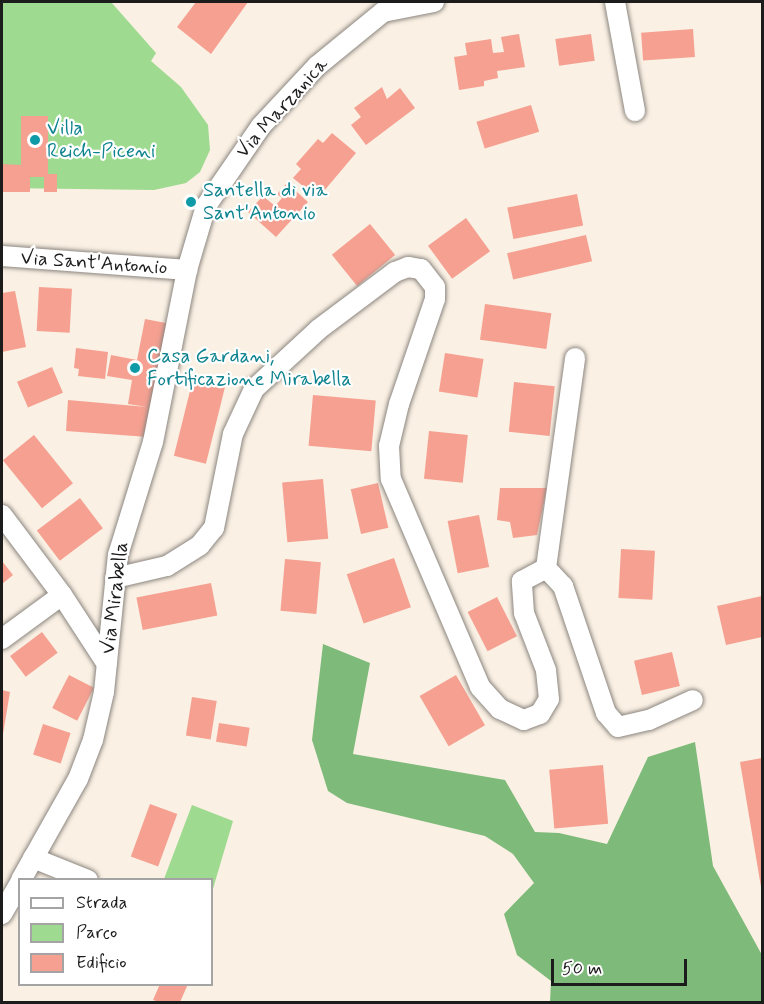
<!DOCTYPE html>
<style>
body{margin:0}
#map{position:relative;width:764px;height:1004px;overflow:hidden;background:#faf0e3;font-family:Mynerve,sans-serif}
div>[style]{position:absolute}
.green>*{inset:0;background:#9eda8f}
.forest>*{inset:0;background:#7eba7a}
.building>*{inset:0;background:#f5a091;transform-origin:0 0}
.roads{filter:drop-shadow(0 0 2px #8b8680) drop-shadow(0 0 2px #8b8680)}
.minor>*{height:20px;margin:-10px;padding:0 10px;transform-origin:10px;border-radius:10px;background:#fff}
.dots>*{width:16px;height:16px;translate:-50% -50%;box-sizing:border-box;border:3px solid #fff;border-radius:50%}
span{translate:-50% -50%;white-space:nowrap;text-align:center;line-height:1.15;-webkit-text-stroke:4.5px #fff;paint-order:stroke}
.street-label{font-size:20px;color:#1c1c1c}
.culture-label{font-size:20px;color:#0d838f}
.left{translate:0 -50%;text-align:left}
.frame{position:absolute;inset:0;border:3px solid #1c1c1c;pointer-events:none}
.legend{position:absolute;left:18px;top:878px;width:195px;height:108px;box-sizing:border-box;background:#fff;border:2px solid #a4a4a4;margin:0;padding:8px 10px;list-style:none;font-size:18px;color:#1c1c1c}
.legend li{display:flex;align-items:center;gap:12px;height:30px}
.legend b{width:30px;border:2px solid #a4a4a4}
.scale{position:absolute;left:551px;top:959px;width:136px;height:27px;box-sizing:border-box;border:3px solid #1c1c1c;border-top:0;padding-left:8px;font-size:18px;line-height:21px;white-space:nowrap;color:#1c1c1c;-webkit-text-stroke:4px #fff;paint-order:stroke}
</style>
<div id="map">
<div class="green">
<div style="clip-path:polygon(2px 2px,111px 2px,156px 53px,151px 61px,181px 87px,208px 125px,210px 150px,200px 172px,186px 183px,154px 190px,2px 188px)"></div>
<div style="clip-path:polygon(192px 805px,233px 821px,212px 892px,212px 880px,164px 879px)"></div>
</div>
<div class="forest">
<div style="clip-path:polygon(323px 644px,370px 663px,353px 754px,505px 780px,535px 832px,559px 833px,607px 844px,648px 757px,695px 742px,713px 866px,762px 955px,762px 1002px,550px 1002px,551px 981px,517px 955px,504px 914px,534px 883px,513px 854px,485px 836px,347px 803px,328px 791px,312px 740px)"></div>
</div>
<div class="building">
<div style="clip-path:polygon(196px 2px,248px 2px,211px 54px,177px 27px)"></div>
<div style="left:693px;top:29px;width:28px;height:52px;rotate:86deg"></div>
<div style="clip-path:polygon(519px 34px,525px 67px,497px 71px,498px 78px,484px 81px,484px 86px,459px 90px,454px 57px,467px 55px,465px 43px,491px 39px,493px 53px,504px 52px,501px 37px)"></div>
<div style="left:591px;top:34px;width:27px;height:36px;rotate:82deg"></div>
<div style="clip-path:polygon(382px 87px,387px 99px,400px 88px,415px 108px,366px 145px,351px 125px,361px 117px,354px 108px)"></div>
<div style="left:531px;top:105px;width:28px;height:57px;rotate:73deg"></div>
<div style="clip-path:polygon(21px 116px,48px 116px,48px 174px,57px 174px,57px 192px,44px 192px,44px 177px,30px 177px,30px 192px,2px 192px,2px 164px,21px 165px)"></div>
<div style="clip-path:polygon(332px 133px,356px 153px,318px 198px,293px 178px,301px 169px,296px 164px,318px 139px,323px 143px)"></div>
<div style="clip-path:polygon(287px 183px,308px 202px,276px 237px,248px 212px,263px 196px,275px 206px,282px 198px,277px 194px)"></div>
<div style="left:577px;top:194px;width:32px;height:71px;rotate:79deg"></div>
<div style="left:466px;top:218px;width:41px;height:47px;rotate:54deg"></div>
<div style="left:370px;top:224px;width:40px;height:49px;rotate:51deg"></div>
<div style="left:586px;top:235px;width:27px;height:81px;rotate:77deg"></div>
<div style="left:39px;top:287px;width:33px;height:44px;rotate:3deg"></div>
<div style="clip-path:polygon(15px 291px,26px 347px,2px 352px,2px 293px)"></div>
<div style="left:485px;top:304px;width:67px;height:36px;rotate:8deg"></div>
<div style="clip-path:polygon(145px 319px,171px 324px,148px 437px,66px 431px,68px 400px,147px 407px,128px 404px,132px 380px,107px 376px,111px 355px,137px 360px)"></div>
<div style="clip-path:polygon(76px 348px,108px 352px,105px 379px,78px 376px,79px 369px,74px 368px)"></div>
<div style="left:445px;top:353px;width:39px;height:39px;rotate:9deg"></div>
<div style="left:52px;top:367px;width:28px;height:38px;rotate:67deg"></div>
<div style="left:193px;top:379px;width:33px;height:79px;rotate:14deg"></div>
<div style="left:514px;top:382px;width:41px;height:50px;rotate:6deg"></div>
<div style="left:313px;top:395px;width:63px;height:51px;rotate:5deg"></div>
<div style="left:429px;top:431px;width:39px;height:48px;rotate:6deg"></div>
<div style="left:34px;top:435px;width:62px;height:40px;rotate:51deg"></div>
<div style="left:323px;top:479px;width:60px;height:41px;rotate:85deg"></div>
<div style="left:378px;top:483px;width:46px;height:28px;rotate:77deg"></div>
<div style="clip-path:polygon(500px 488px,547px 488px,537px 535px,513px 538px,510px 522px,497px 520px)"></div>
<div style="left:80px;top:498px;width:38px;height:54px;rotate:53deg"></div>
<div style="left:479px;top:515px;width:53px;height:32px;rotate:79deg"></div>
<div style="left:621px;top:549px;width:34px;height:49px;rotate:3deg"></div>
<div style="left:394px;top:558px;width:52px;height:50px;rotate:71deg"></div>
<div style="left:285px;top:559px;width:36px;height:52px;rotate:5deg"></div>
<div style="clip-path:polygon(2px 561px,13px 575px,2px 584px)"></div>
<div style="left:211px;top:583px;width:33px;height:76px;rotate:79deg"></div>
<div style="clip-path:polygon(762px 596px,762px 637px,726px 645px,717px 606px)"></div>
<div style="left:497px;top:597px;width:44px;height:33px;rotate:63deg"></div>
<div style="left:42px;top:632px;width:26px;height:40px;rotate:53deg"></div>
<div style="left:672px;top:652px;width:35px;height:39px;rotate:77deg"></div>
<div style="left:69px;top:675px;width:28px;height:37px;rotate:27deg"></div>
<div style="left:456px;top:675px;width:58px;height:42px;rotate:60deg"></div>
<div style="clip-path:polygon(2px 690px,10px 692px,3px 734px,2px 734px)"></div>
<div style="left:192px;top:697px;width:25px;height:39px;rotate:9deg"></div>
<div style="left:219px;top:723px;width:31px;height:19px;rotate:9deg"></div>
<div style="left:43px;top:724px;width:29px;height:32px;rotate:18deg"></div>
<div style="clip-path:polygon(762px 758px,762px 887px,761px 887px,740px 762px)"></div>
<div style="left:603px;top:765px;width:59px;height:54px;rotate:85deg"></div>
<div style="left:150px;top:804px;width:29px;height:56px;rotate:20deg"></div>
<div style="clip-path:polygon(160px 984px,188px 984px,180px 1002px,159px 1002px,153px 1000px)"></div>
</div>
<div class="roads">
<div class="minor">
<div style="left:615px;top:2px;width:111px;rotate:79.6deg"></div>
<div style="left:2px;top:256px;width:186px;rotate:4.3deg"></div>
<div style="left:2px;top:515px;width:100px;rotate:53.1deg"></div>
<div style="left:62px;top:595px;width:82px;rotate:56.9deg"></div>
<div style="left:546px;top:568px;width:212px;rotate:-82.1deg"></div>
<div style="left:115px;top:578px;width:53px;rotate:-13deg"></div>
<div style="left:167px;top:566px;width:39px;rotate:-32deg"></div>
<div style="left:200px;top:545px;width:22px;rotate:-51deg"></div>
<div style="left:214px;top:528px;width:96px;rotate:-78.6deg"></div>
<div style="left:233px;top:434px;width:50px;rotate:-65deg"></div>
<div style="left:254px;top:389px;width:88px;rotate:-42.7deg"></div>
<div style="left:319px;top:329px;width:95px;rotate:-36.9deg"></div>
<div style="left:395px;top:272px;width:14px;rotate:-21deg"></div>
<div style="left:408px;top:267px;width:13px;rotate:9deg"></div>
<div style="left:421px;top:269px;width:23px;rotate:52deg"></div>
<div style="left:435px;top:287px;width:12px;rotate:90deg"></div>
<div style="left:435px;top:299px;width:111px;rotate:108.9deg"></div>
<div style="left:399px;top:404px;width:43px;rotate:103.4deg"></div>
<div style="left:389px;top:446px;width:33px;rotate:87deg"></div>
<div style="left:391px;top:479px;width:226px;rotate:66.8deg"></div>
<div style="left:480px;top:687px;width:30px;rotate:48deg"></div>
<div style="left:500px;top:709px;width:26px;rotate:25deg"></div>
<div style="left:524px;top:720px;width:17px;rotate:-21deg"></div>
<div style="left:540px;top:714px;width:17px;rotate:-59deg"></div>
<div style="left:549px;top:699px;width:29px;rotate:-96deg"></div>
<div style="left:546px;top:670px;width:61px;rotate:-111.1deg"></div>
<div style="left:524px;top:613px;width:32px;rotate:-94deg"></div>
<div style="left:522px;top:581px;width:27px;rotate:-28deg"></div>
<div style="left:546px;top:568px;width:25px;rotate:47deg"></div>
<div style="left:563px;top:586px;width:134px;rotate:71.3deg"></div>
<div style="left:606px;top:713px;width:18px;rotate:49deg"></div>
<div style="left:618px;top:727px;width:32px;rotate:-13deg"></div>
<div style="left:649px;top:720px;width:48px;rotate:-24.4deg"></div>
<div style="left:2px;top:639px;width:74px;rotate:-36.3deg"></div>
<div style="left:33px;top:858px;width:59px;rotate:21.8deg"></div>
<div style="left:21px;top:880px;width:116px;rotate:-60.6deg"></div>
<div style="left:78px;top:779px;width:42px;rotate:-69deg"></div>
<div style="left:93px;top:740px;width:49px;rotate:-77.1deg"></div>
<div style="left:104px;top:692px;width:138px;rotate:-84.2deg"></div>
<div style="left:118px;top:555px;width:118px;rotate:-72.8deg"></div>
<div style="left:153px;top:442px;width:175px;rotate:-78.8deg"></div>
<div style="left:187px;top:270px;width:67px;rotate:-73.5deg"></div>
<div style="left:206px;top:206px;width:97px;rotate:-55.5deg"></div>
<div style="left:261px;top:126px;width:82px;rotate:-47deg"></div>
<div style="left:317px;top:66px;width:85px;rotate:-39.3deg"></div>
<div style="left:383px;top:12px;width:52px;rotate:-11.1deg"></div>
<div style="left:2px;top:914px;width:36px;rotate:-60deg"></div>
</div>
</div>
<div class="dots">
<div style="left:35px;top:140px;background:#0f9aa8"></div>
<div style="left:191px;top:202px;background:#0f9aa8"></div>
<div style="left:135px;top:368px;background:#0f9aa8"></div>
</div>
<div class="street-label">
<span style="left:282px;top:108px;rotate:-48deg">Via Marzanica</span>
<span style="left:94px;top:263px;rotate:4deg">Via Sant'Antonio</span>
<span style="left:115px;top:598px;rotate:-83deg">Via Mirabella</span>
</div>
<div class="culture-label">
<span class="left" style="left:47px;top:140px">Villa<br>Reich-Piceni</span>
<span class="left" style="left:203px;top:202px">Santella di via<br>Sant'Antonio</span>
<span class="left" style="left:147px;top:368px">Casa Gardani,<br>Fortificazione Mirabella</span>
</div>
<div class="frame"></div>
<ul class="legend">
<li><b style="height:8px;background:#fff"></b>Strada</li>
<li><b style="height:16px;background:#9eda8f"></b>Parco</li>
<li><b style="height:16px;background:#f5a091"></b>Edificio</li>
</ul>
<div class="scale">50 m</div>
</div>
